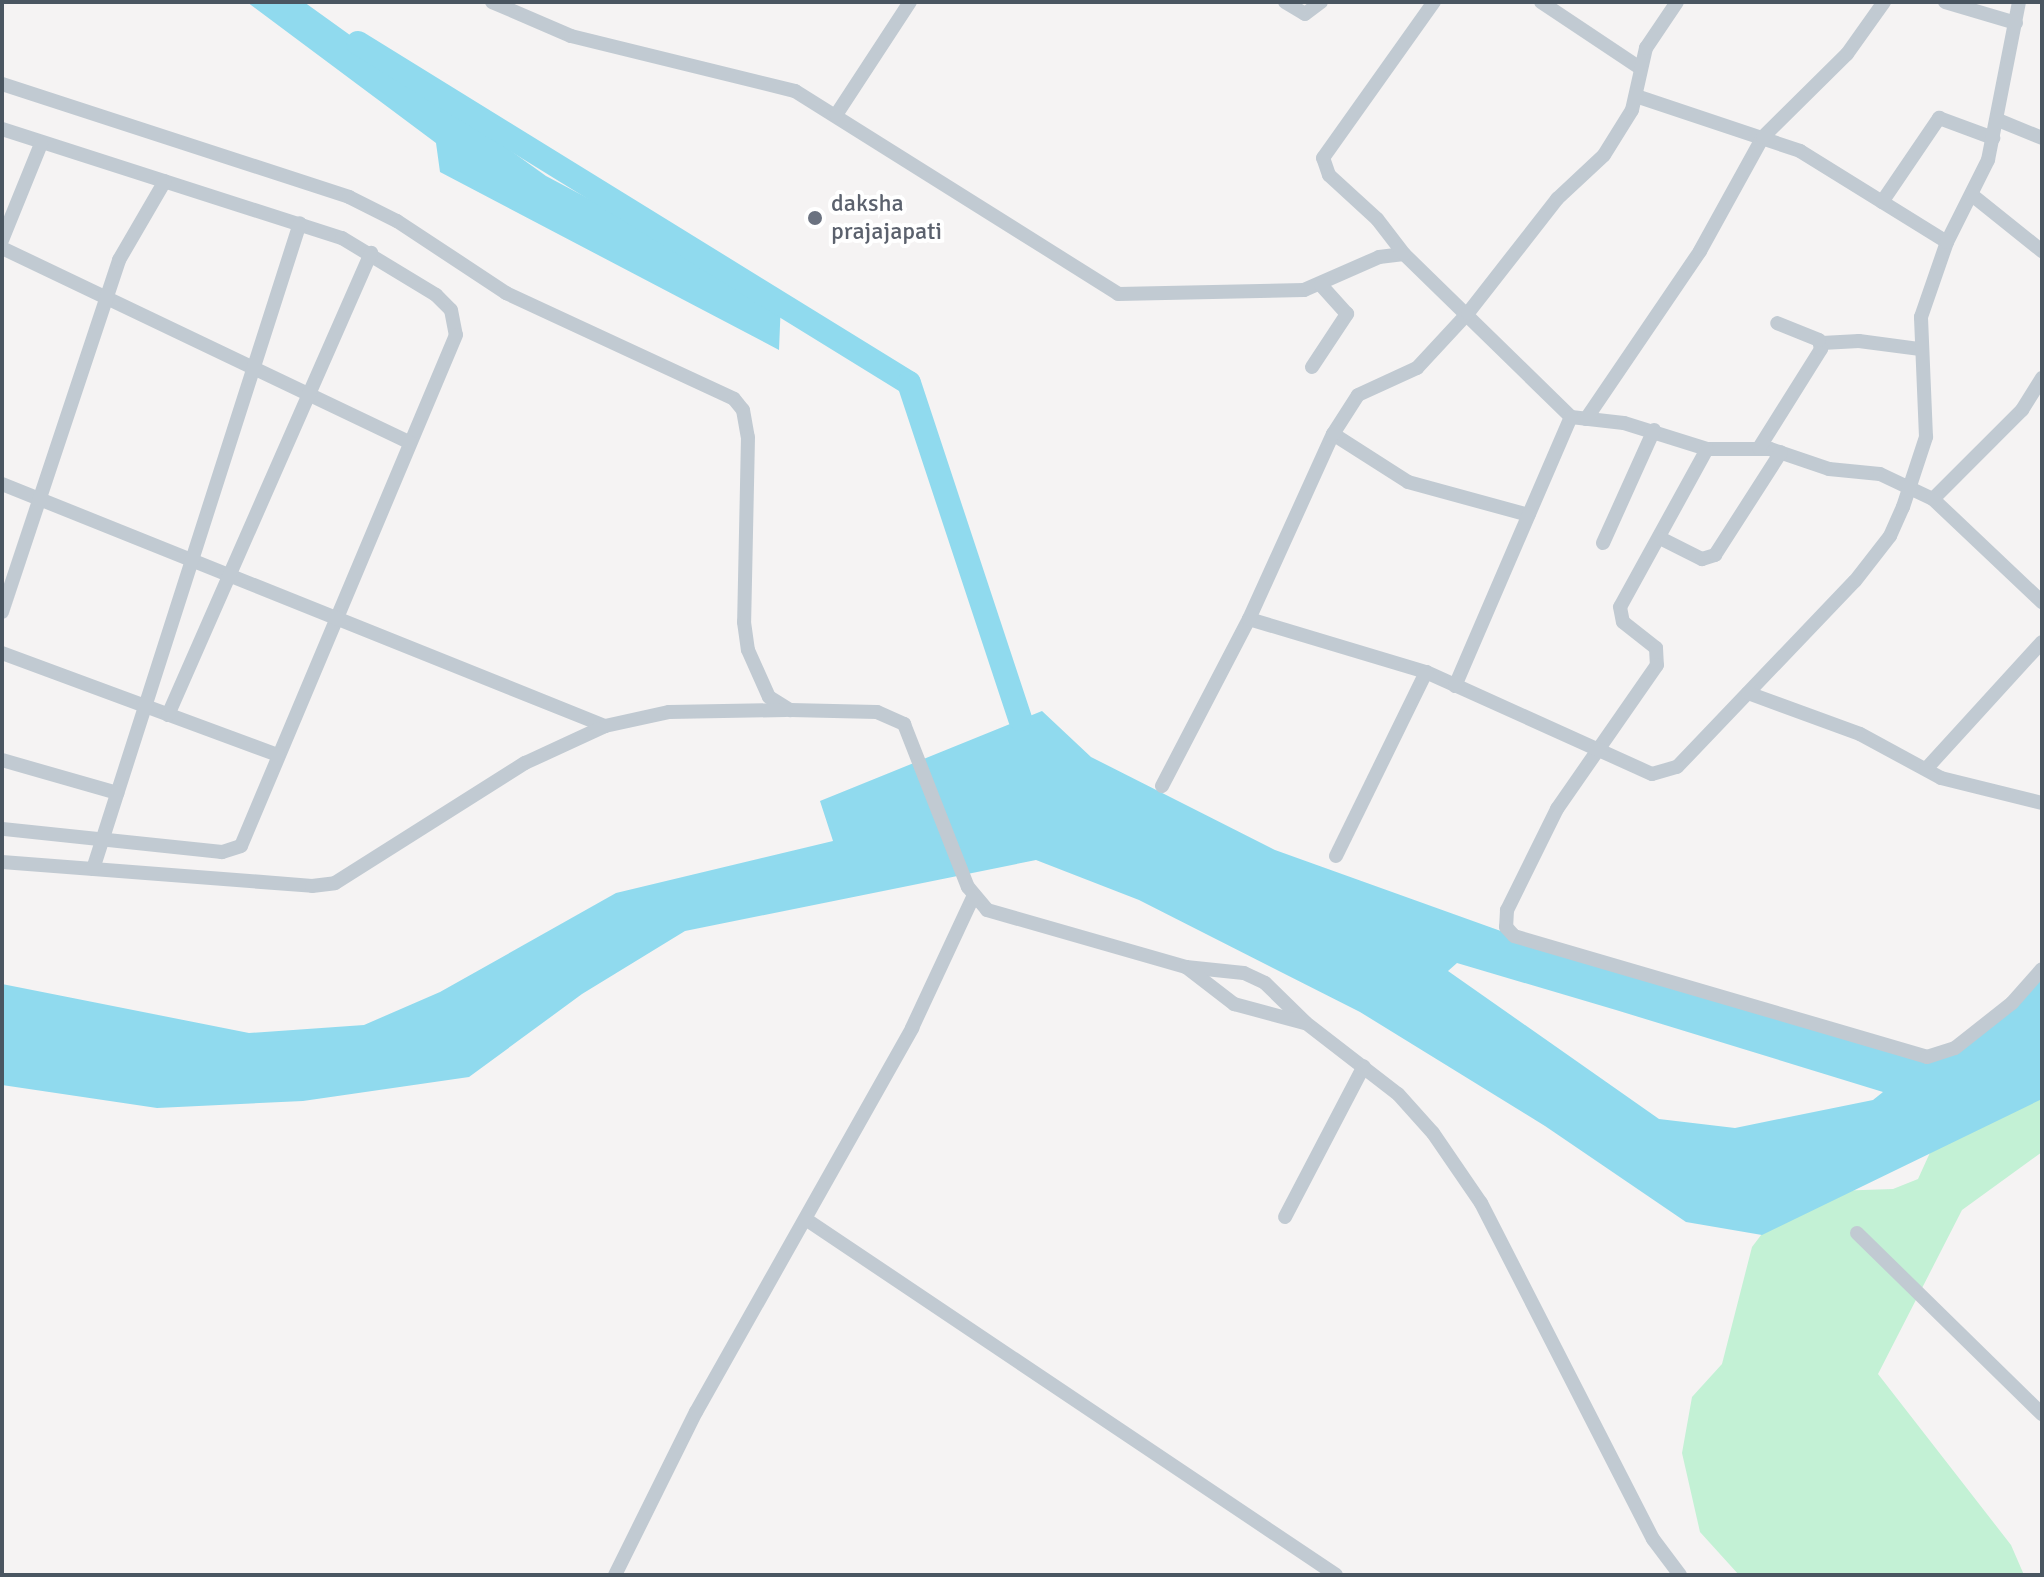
<!DOCTYPE html>
<style>
body{margin:0}
#map{position:relative;width:2044px;height:1577px;overflow:hidden;background:#f5f3f3;font-family:Signika,sans-serif}
div>[style]{position:absolute}
.green>*{inset:0;background:#c3f1d5}
.water>*{inset:0;background:#90daee}
.river>*{height:24px;margin:-12px;padding:0 12px;transform-origin:12px;border-radius:12px;background:#90daee}
.minor>*{height:14px;margin:-7px;padding:0 7px;transform-origin:7px;border-radius:7px;background:#c1cad2}
.dots>*{width:22px;height:22px;translate:-50% -50%;box-sizing:border-box;border:4px solid #fff;border-radius:50%}
span{translate:-50% -50%;white-space:nowrap;text-align:center;line-height:1.15;-webkit-text-stroke:8px #fff;paint-order:stroke}
.worship-label{font-size:24px;color:#5b616d}
.left{translate:0 -50%;text-align:left}
.frame{position:absolute;inset:0;border:4px solid #4a5661;pointer-events:none}
</style>
<div id="map">
<div class="green">
<div style="clip-path:polygon(2042px 1080px,2042px 1152px,1962px 1210px,1878px 1374px,2011px 1545px,2024px 1575px,1739px 1575px,1700px 1532px,1682px 1453px,1692px 1397px,1722px 1364px,1752px 1247px,1777px 1214px,1833px 1191px,1893px 1189px,1918px 1179px,1938px 1135px)"></div>
</div>
<div class="water">
<div style="clip-path:polygon(247px 2px,304px 2px,546px 176px,781px 301px,779px 350px,440px 172px,436px 143px)"></div>
<div style="clip-path:polygon(evenodd,1042px 711px,1091px 757px,1275px 850px,1498px 930px,1927px 1062px,2014px 1000px,2042px 969px,2042px 1099px,1762px 1235px,1686px 1222px,1545px 1126px,1360px 1012px,1139px 900px,1036px 860px,685px 931px,582px 994px,469px 1077px,303px 1101px,157px 1108px,2px 1085px,2px 984px,249px 1033px,364px 1025px,440px 992px,616px 893px,833px 841px,820px 801px,1042px 711px,1457px 963px,1616px 1010px,1883px 1092px,1873px 1100px,1735px 1128px,1659px 1119px,1448px 971px,1457px 963px)"></div>
</div>
<div class="river">
<div style="left:358px;top:43px;width:647px;rotate:31.68deg"></div>
<div style="left:909px;top:383px;width:354px;rotate:71.7deg"></div>
</div>
<div class="minor">
<div style="left:492px;top:2px;width:86px;rotate:23.3deg"></div>
<div style="left:571px;top:36px;width:231px;rotate:13.8deg"></div>
<div style="left:795px;top:91px;width:381px;rotate:32.1deg"></div>
<div style="left:1118px;top:294px;width:186px;rotate:-1.2deg"></div>
<div style="left:1304px;top:290px;width:82px;rotate:-23.7deg"></div>
<div style="left:1379px;top:257px;width:25px;rotate:-7deg"></div>
<div style="left:1404px;top:254px;width:233px;rotate:44.3deg"></div>
<div style="left:1571px;top:417px;width:53px;rotate:6.5deg"></div>
<div style="left:1624px;top:423px;width:87px;rotate:17.4deg"></div>
<div style="left:1707px;top:449px;width:63px"></div>
<div style="left:1770px;top:449px;width:62px;rotate:18.7deg"></div>
<div style="left:1829px;top:469px;width:51px;rotate:5.6deg"></div>
<div style="left:1880px;top:474px;width:59px;rotate:25.3deg"></div>
<div style="left:1933px;top:499px;width:150px;rotate:43.4deg"></div>
<div style="left:1285px;top:2px;width:23px;rotate:31deg"></div>
<div style="left:1305px;top:14px;width:20px;rotate:-37deg"></div>
<div style="left:1541px;top:2px;width:119px;rotate:33.7deg"></div>
<div style="left:1945px;top:2px;width:74px;rotate:16.5deg"></div>
<div style="left:2px;top:84px;width:365px;rotate:18deg"></div>
<div style="left:349px;top:197px;width:54px;rotate:26.6deg"></div>
<div style="left:397px;top:221px;width:131px;rotate:33.4deg"></div>
<div style="left:506px;top:293px;width:251px;rotate:24.9deg"></div>
<div style="left:734px;top:399px;width:14px;rotate:51deg"></div>
<div style="left:743px;top:410px;width:27px;rotate:80deg"></div>
<div style="left:748px;top:437px;width:185px;rotate:91.2deg"></div>
<div style="left:744px;top:622px;width:28px;rotate:82deg"></div>
<div style="left:748px;top:650px;width:51px;rotate:65.9deg"></div>
<div style="left:769px;top:697px;width:25px;rotate:32deg"></div>
<div style="left:790px;top:710px;width:87px;rotate:1.3deg"></div>
<div style="left:877px;top:712px;width:30px;rotate:24deg"></div>
<div style="left:904px;top:724px;width:175px;rotate:68.6deg"></div>
<div style="left:968px;top:887px;width:30px;rotate:50deg"></div>
<div style="left:987px;top:910px;width:207px;rotate:16deg"></div>
<div style="left:1186px;top:967px;width:58px;rotate:5.9deg"></div>
<div style="left:1244px;top:973px;width:23px;rotate:25deg"></div>
<div style="left:1265px;top:983px;width:57px;rotate:44.3deg"></div>
<div style="left:1306px;top:1023px;width:116px;rotate:37.7deg"></div>
<div style="left:1398px;top:1094px;width:52px;rotate:48.1deg"></div>
<div style="left:1433px;top:1133px;width:85px;rotate:55.6deg"></div>
<div style="left:1481px;top:1203px;width:377px;rotate:62.9deg"></div>
<div style="left:1653px;top:1539px;width:45px;rotate:53.1deg"></div>
<div style="left:1636px;top:96px;width:173px;rotate:18.5deg"></div>
<div style="left:1800px;top:151px;width:173px;rotate:31.8deg"></div>
<div style="left:836px;top:115px;width:135px;rotate:-56.8deg"></div>
<div style="left:1998px;top:120px;width:48px;rotate:22.2deg"></div>
<div style="left:2px;top:129px;width:357px;rotate:17.8deg"></div>
<div style="left:342px;top:238px;width:110px;rotate:31.2deg"></div>
<div style="left:436px;top:295px;width:21px;rotate:45deg"></div>
<div style="left:451px;top:310px;width:25px;rotate:79deg"></div>
<div style="left:456px;top:335px;width:554px;rotate:112.82deg"></div>
<div style="left:241px;top:846px;width:20px;rotate:162deg"></div>
<div style="left:222px;top:852px;width:221px;rotate:-174deg"></div>
<div style="left:1972px;top:195px;width:90px;rotate:38.7deg"></div>
<div style="left:1882px;top:202px;width:102px;rotate:-55.8deg"></div>
<div style="left:1939px;top:118px;width:58px;rotate:20.3deg"></div>
<div style="left:2px;top:240px;width:104px;rotate:-67.9deg"></div>
<div style="left:2px;top:248px;width:452px;rotate:25.5deg"></div>
<div style="left:1404px;top:254px;width:44px;rotate:-127.6deg"></div>
<div style="left:1377px;top:219px;width:65px;rotate:-137.5deg"></div>
<div style="left:1329px;top:175px;width:18px;rotate:-109deg"></div>
<div style="left:1323px;top:158px;width:191px;rotate:-54.6deg"></div>
<div style="left:1822px;top:343px;width:37px;rotate:-3deg"></div>
<div style="left:1859px;top:341px;width:62px;rotate:7.5deg"></div>
<div style="left:1312px;top:367px;width:64px;rotate:-56.6deg"></div>
<div style="left:1347px;top:314px;width:39px;rotate:-132deg"></div>
<div style="left:1586px;top:419px;width:203px;rotate:-55.8deg"></div>
<div style="left:1700px;top:251px;width:130px;rotate:-61.1deg"></div>
<div style="left:1763px;top:137px;width:118px;rotate:-44.7deg"></div>
<div style="left:1847px;top:54px;width:64px;rotate:-54.6deg"></div>
<div style="left:1333px;top:434px;width:89px;rotate:32.6deg"></div>
<div style="left:1408px;top:482px;width:125px;rotate:15.3deg"></div>
<div style="left:1759px;top:448px;width:117px;rotate:-57.9deg"></div>
<div style="left:1821px;top:349px;width:9px;rotate:-103deg"></div>
<div style="left:1819px;top:340px;width:45px;rotate:-158deg"></div>
<div style="left:1707px;top:449px;width:180px;rotate:118.8deg"></div>
<div style="left:1620px;top:607px;width:15px;rotate:79deg"></div>
<div style="left:1623px;top:622px;width:42px;rotate:38.2deg"></div>
<div style="left:1656px;top:648px;width:17px;rotate:87deg"></div>
<div style="left:1657px;top:665px;width:175px;rotate:124.8deg"></div>
<div style="left:1557px;top:809px;width:113px;rotate:116.3deg"></div>
<div style="left:1507px;top:910px;width:17px;rotate:93deg"></div>
<div style="left:1506px;top:927px;width:12px;rotate:48deg"></div>
<div style="left:1514px;top:936px;width:430px;rotate:16.3deg"></div>
<div style="left:1927px;top:1057px;width:29px;rotate:-18deg"></div>
<div style="left:1955px;top:1048px;width:73px;rotate:-38.3deg"></div>
<div style="left:2012px;top:1003px;width:45px;rotate:-48.6deg"></div>
<div style="left:2px;top:484px;width:650px;rotate:21.87deg"></div>
<div style="left:1933px;top:499px;width:126px;rotate:-45deg"></div>
<div style="left:2022px;top:410px;width:38px;rotate:-58deg"></div>
<div style="left:1662px;top:539px;width:45px;rotate:26.6deg"></div>
<div style="left:1702px;top:559px;width:14px;rotate:-17deg"></div>
<div style="left:1715px;top:555px;width:122px;rotate:-57.3deg"></div>
<div style="left:1603px;top:543px;width:124px;rotate:-65.7deg"></div>
<div style="left:2px;top:612px;width:371px;rotate:-71.6deg"></div>
<div style="left:119px;top:260px;width:91px;rotate:-59.8deg"></div>
<div style="left:1249px;top:619px;width:185px;rotate:16.7deg"></div>
<div style="left:1426px;top:672px;width:248px;rotate:24.3deg"></div>
<div style="left:1652px;top:774px;width:26px;rotate:-16deg"></div>
<div style="left:1677px;top:767px;width:257px;rotate:-46.3deg"></div>
<div style="left:1855px;top:581px;width:57px;rotate:-52.1deg"></div>
<div style="left:1890px;top:536px;width:32px;rotate:-66deg"></div>
<div style="left:1903px;top:507px;width:74px;rotate:-71.8deg"></div>
<div style="left:1926px;top:437px;width:120px;rotate:-92.4deg"></div>
<div style="left:1921px;top:317px;width:79px;rotate:-70.9deg"></div>
<div style="left:1947px;top:242px;width:92px;rotate:-63.4deg"></div>
<div style="left:1988px;top:160px;width:161px;rotate:-78.9deg"></div>
<div style="left:2px;top:653px;width:294px;rotate:20.3deg"></div>
<div style="left:1455px;top:686px;width:293px;rotate:-66.7deg"></div>
<div style="left:1748px;top:693px;width:119px;rotate:20.1deg"></div>
<div style="left:1860px;top:734px;width:92px;rotate:28.5deg"></div>
<div style="left:1941px;top:778px;width:104px;rotate:13.9deg"></div>
<div style="left:168px;top:715px;width:505px;rotate:-66.28deg"></div>
<div style="left:2px;top:760px;width:120px;rotate:16deg"></div>
<div style="left:1926px;top:769px;width:172px;rotate:-47.6deg"></div>
<div style="left:1162px;top:786px;width:188px;rotate:-62.5deg"></div>
<div style="left:1249px;top:619px;width:203px;rotate:-65.6deg"></div>
<div style="left:1333px;top:434px;width:46px;rotate:-57.3deg"></div>
<div style="left:1358px;top:395px;width:65px;rotate:-24.6deg"></div>
<div style="left:1417px;top:368px;width:75px;rotate:-47.2deg"></div>
<div style="left:1468px;top:313px;width:145px;rotate:-52deg"></div>
<div style="left:1557px;top:199px;width:64px;rotate:-43.1deg"></div>
<div style="left:1604px;top:155px;width:53px;rotate:-58.1deg"></div>
<div style="left:1632px;top:110px;width:64px;rotate:-77.3deg"></div>
<div style="left:1646px;top:48px;width:55px;rotate:-56deg"></div>
<div style="left:1336px;top:856px;width:205px;rotate:-63.9deg"></div>
<div style="left:2px;top:862px;width:311px;rotate:4.4deg"></div>
<div style="left:312px;top:886px;width:23px;rotate:-7deg"></div>
<div style="left:335px;top:883px;width:225px;rotate:-32.3deg"></div>
<div style="left:525px;top:763px;width:88px;rotate:-24.8deg"></div>
<div style="left:605px;top:726px;width:66px;rotate:-12.3deg"></div>
<div style="left:669px;top:712px;width:117px;rotate:-1deg"></div>
<div style="left:93px;top:869px;width:678px;rotate:-72.23deg"></div>
<div style="left:1186px;top:967px;width:61px;rotate:37.6deg"></div>
<div style="left:1234px;top:1004px;width:73px;rotate:15deg"></div>
<div style="left:1285px;top:1217px;width:170px;rotate:-62.4deg"></div>
<div style="left:807px;top:1220px;width:637px;rotate:33.86deg"></div>
<div style="left:1857px;top:1233px;width:259px;rotate:44.4deg"></div>
<div style="left:615px;top:1575px;width:182px;rotate:-63.6deg"></div>
<div style="left:696px;top:1412px;width:441px;rotate:-60.6deg"></div>
<div style="left:912px;top:1028px;width:145px;rotate:-65deg"></div>
</div>
<div class="dots">
<div style="left:815px;top:218px;background:#6b7280"></div>
</div>
<div class="worship-label">
<span class="left" style="left:831px;top:218px">daksha<br>prajajapati</span>
</div>
<div class="frame"></div>
</div>
